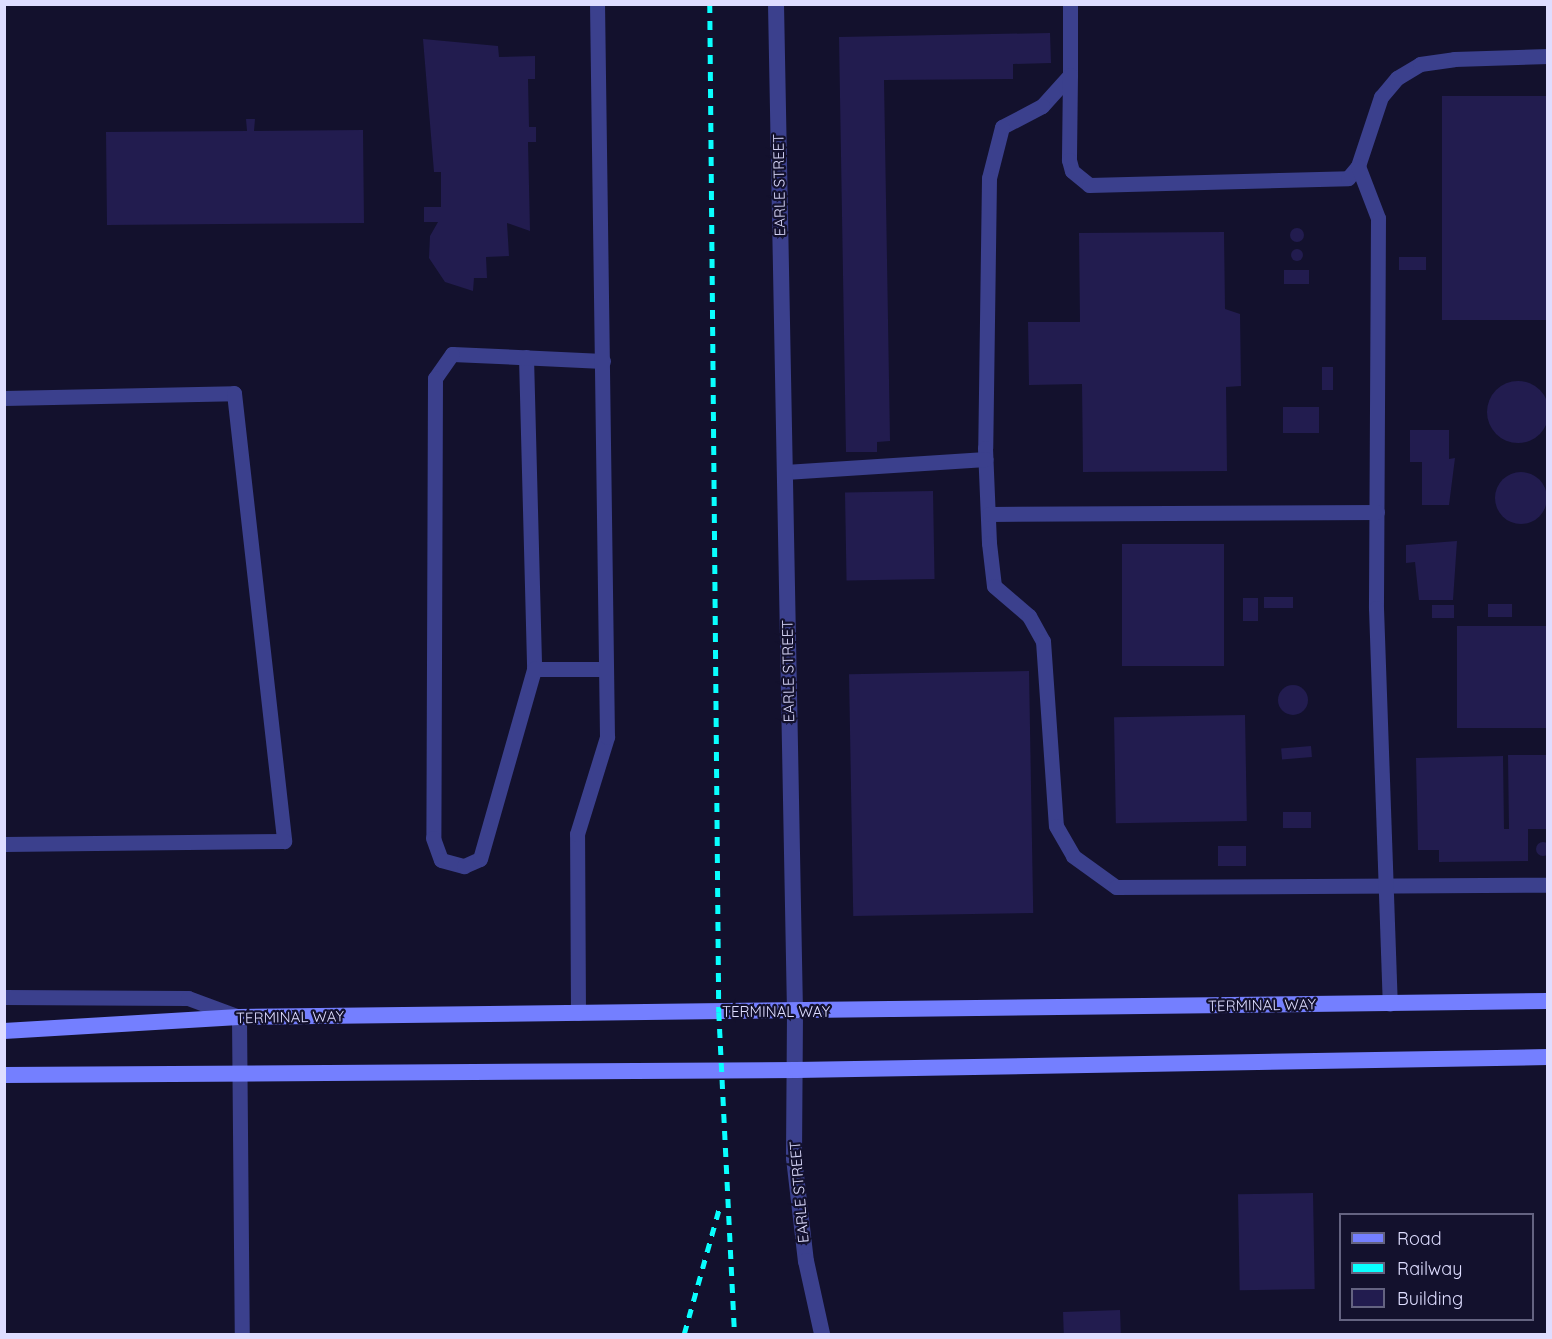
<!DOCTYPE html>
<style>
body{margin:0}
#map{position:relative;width:1552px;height:1339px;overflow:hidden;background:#13112d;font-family:Quicksand,sans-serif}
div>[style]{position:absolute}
.building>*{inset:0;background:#221c4f;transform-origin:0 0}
.round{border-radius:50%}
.service>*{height:15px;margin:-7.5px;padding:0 7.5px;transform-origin:7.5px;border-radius:7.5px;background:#3b408d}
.minor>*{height:16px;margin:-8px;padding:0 8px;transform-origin:8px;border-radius:8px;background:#3b408d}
.tertiary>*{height:16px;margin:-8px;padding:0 8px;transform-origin:8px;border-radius:8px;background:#3b408d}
.secondary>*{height:16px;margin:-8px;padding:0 8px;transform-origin:8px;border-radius:8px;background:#747fff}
.rail>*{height:4.5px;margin-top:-2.25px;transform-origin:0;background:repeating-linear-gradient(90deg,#09ffff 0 9px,transparent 0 17px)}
span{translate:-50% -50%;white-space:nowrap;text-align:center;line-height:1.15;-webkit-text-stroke:4.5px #13112d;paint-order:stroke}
.street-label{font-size:15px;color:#deddff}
.frame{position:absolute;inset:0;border:6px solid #deddff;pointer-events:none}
.legend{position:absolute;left:1339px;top:1213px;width:195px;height:108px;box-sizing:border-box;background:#13112d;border:2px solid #646381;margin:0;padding:8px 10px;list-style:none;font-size:18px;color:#deddff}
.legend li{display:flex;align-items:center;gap:12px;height:30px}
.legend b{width:30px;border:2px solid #646381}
</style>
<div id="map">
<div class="building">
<div style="clip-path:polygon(1050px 33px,1051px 63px,1013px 64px,1013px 79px,884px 80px,890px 441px,877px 442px,877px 452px,846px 452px,839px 37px)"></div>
<div style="clip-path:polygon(423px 39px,498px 46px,499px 57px,535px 56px,535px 79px,528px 79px,529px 127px,536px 127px,536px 142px,528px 142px,530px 231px,507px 223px,509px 256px,486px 257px,487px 278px,474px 278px,473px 291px,445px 282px,429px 258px,430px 236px,438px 222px,424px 222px,424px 207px,441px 207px,441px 172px,434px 172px)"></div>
<div style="left:1548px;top:96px;width:224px;height:106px;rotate:90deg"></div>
<div style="clip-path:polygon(246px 119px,255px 119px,254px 131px,363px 130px,364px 223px,107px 225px,106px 132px,247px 131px)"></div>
<div class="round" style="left:1290px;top:228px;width:14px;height:14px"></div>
<div style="clip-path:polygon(1224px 232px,1225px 309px,1240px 314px,1241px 386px,1226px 387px,1227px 471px,1083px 472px,1082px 384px,1029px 385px,1028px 322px,1080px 322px,1079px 233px)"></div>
<div class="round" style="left:1291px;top:249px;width:12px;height:12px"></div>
<div style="left:1399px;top:257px;width:27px;height:13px"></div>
<div style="left:1284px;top:270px;width:25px;height:14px"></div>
<div style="left:1322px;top:367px;width:11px;height:23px"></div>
<div class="round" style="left:1487px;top:381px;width:62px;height:62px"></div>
<div style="left:1319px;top:407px;width:26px;height:36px;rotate:90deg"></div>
<div style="clip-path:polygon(1410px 430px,1449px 430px,1449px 459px,1455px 458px,1449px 505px,1422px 505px,1422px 462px,1410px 462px)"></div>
<div class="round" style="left:1495px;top:472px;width:52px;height:52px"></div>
<div style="left:933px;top:491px;width:88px;height:88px;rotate:89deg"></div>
<div style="clip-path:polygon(1457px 541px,1453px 600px,1419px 600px,1415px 562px,1406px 563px,1406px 545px)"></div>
<div style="left:1224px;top:544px;width:122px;height:102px;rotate:90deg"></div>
<div style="left:1264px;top:597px;width:29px;height:11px"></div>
<div style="left:1243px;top:598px;width:15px;height:23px"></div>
<div style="left:1512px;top:604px;width:13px;height:24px;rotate:90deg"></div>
<div style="left:1454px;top:605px;width:13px;height:22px;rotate:90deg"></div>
<div style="left:1548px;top:626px;width:102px;height:91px;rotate:90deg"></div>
<div style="left:1029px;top:671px;width:242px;height:180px;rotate:89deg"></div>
<div class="round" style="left:1278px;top:685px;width:30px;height:30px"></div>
<div style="left:1245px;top:715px;width:106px;height:131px;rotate:89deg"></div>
<div style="left:1311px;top:746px;width:11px;height:30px;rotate:85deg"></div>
<div style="clip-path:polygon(1508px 755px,1548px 755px,1548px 829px,1528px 829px,1528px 861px,1439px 862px,1439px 850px,1418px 850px,1416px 758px,1503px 756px,1504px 829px,1509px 829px)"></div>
<div style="left:1283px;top:812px;width:28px;height:16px"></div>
<div class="round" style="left:1536px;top:842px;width:14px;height:14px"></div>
<div style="left:1246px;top:846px;width:20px;height:28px;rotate:90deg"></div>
<div style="left:1313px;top:1193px;width:96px;height:75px;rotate:89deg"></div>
<div style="left:1120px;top:1310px;width:24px;height:57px;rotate:88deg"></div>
</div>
<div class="service">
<div style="left:1070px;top:4px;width:71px;rotate:90deg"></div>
<div style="left:1070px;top:75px;width:42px;rotate:132.1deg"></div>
<div style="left:1042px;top:106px;width:45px;rotate:152.3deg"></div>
<div style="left:1002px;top:127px;width:53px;rotate:104.3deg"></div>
<div style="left:989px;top:178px;width:270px;rotate:90.8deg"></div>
<div style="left:985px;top:448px;width:95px;rotate:87.6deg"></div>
<div style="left:989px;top:543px;width:43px;rotate:83.4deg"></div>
<div style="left:994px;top:586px;width:46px;rotate:40.6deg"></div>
<div style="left:1029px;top:616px;width:29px;rotate:61deg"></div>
<div style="left:1043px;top:641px;width:185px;rotate:86deg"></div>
<div style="left:1056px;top:826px;width:34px;rotate:60deg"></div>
<div style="left:1073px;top:856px;width:53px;rotate:35.8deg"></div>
<div style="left:1116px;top:887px;width:432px;rotate:-0.3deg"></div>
<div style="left:1070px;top:75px;width:85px;rotate:90.7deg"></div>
<div style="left:1069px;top:160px;width:11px;rotate:75deg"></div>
<div style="left:1072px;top:171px;width:22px;rotate:39deg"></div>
<div style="left:1089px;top:185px;width:259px;rotate:-1.5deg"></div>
<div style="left:1348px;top:178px;width:16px;rotate:-50deg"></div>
<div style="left:1358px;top:166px;width:73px;rotate:-71.6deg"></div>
<div style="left:1381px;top:97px;width:25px;rotate:-50deg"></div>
<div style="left:1397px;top:78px;width:27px;rotate:-31deg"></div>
<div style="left:1420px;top:64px;width:34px;rotate:-8deg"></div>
<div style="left:1454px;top:59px;width:94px;rotate:-1.8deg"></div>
<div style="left:1358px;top:166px;width:56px;rotate:69deg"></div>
<div style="left:1378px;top:218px;width:390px;rotate:90.3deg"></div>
<div style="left:1376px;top:608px;width:396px;rotate:88deg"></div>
<div style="left:526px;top:357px;width:312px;rotate:88.5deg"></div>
<div style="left:603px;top:361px;width:151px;rotate:-177.3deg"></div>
<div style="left:452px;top:354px;width:29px;rotate:125deg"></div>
<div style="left:435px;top:378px;width:460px;rotate:90.2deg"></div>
<div style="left:433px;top:838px;width:23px;rotate:70deg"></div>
<div style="left:441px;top:860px;width:24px;rotate:15deg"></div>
<div style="left:464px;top:866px;width:17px;rotate:-24deg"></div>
<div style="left:480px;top:859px;width:198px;rotate:-74.1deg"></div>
<div style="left:534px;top:669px;width:72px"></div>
<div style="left:4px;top:398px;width:230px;rotate:-1.2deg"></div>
<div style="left:234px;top:393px;width:451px;rotate:83.6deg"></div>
<div style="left:284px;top:841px;width:280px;rotate:179.4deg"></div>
<div style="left:785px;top:472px;width:201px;rotate:-3.7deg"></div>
<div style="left:989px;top:514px;width:388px;rotate:-0.3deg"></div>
<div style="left:4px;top:997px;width:184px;rotate:0.3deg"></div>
<div style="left:188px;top:998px;width:54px;rotate:20.4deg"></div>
<div style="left:239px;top:1017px;width:317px;rotate:89.5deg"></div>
<div style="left:578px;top:1013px;width:179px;rotate:-90.3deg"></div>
<div style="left:577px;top:834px;width:102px;rotate:-72.8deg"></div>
<div style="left:607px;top:737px;width:733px;rotate:-90.78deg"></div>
</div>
<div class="minor">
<div style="left:776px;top:4px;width:1009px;rotate:88.92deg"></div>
</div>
<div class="tertiary">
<div style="left:795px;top:1013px;width:145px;rotate:90.4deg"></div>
<div style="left:794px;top:1158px;width:104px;rotate:83.4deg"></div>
<div style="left:806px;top:1261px;width:75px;rotate:77.6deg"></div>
</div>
<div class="secondary">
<div style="left:4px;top:1031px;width:235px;rotate:-3.4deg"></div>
<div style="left:239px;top:1017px;width:1309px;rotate:-0.7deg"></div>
<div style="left:4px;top:1075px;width:792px;rotate:-0.36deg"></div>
<div style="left:796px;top:1070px;width:752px;rotate:-0.99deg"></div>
</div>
<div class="rail">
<div style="left:710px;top:4px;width:1008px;rotate:89.49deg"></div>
<div style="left:719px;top:1012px;width:322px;rotate:87.2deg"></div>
<div style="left:684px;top:1334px;width:134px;rotate:-74.4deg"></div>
</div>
<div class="street-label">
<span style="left:779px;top:185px;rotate:-91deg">EARLE STREET</span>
<span style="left:788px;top:671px;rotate:-91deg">EARLE STREET</span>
<span style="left:1262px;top:1005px;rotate:-1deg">TERMINAL WAY</span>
<span style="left:776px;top:1012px">TERMINAL WAY</span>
<span style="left:290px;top:1017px;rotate:-1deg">TERMINAL WAY</span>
<span style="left:799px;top:1192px;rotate:-95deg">EARLE STREET</span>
</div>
<div class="frame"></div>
<ul class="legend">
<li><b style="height:8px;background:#747fff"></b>Road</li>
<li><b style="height:8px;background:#09ffff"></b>Railway</li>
<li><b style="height:16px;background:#221c4f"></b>Building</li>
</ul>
</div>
